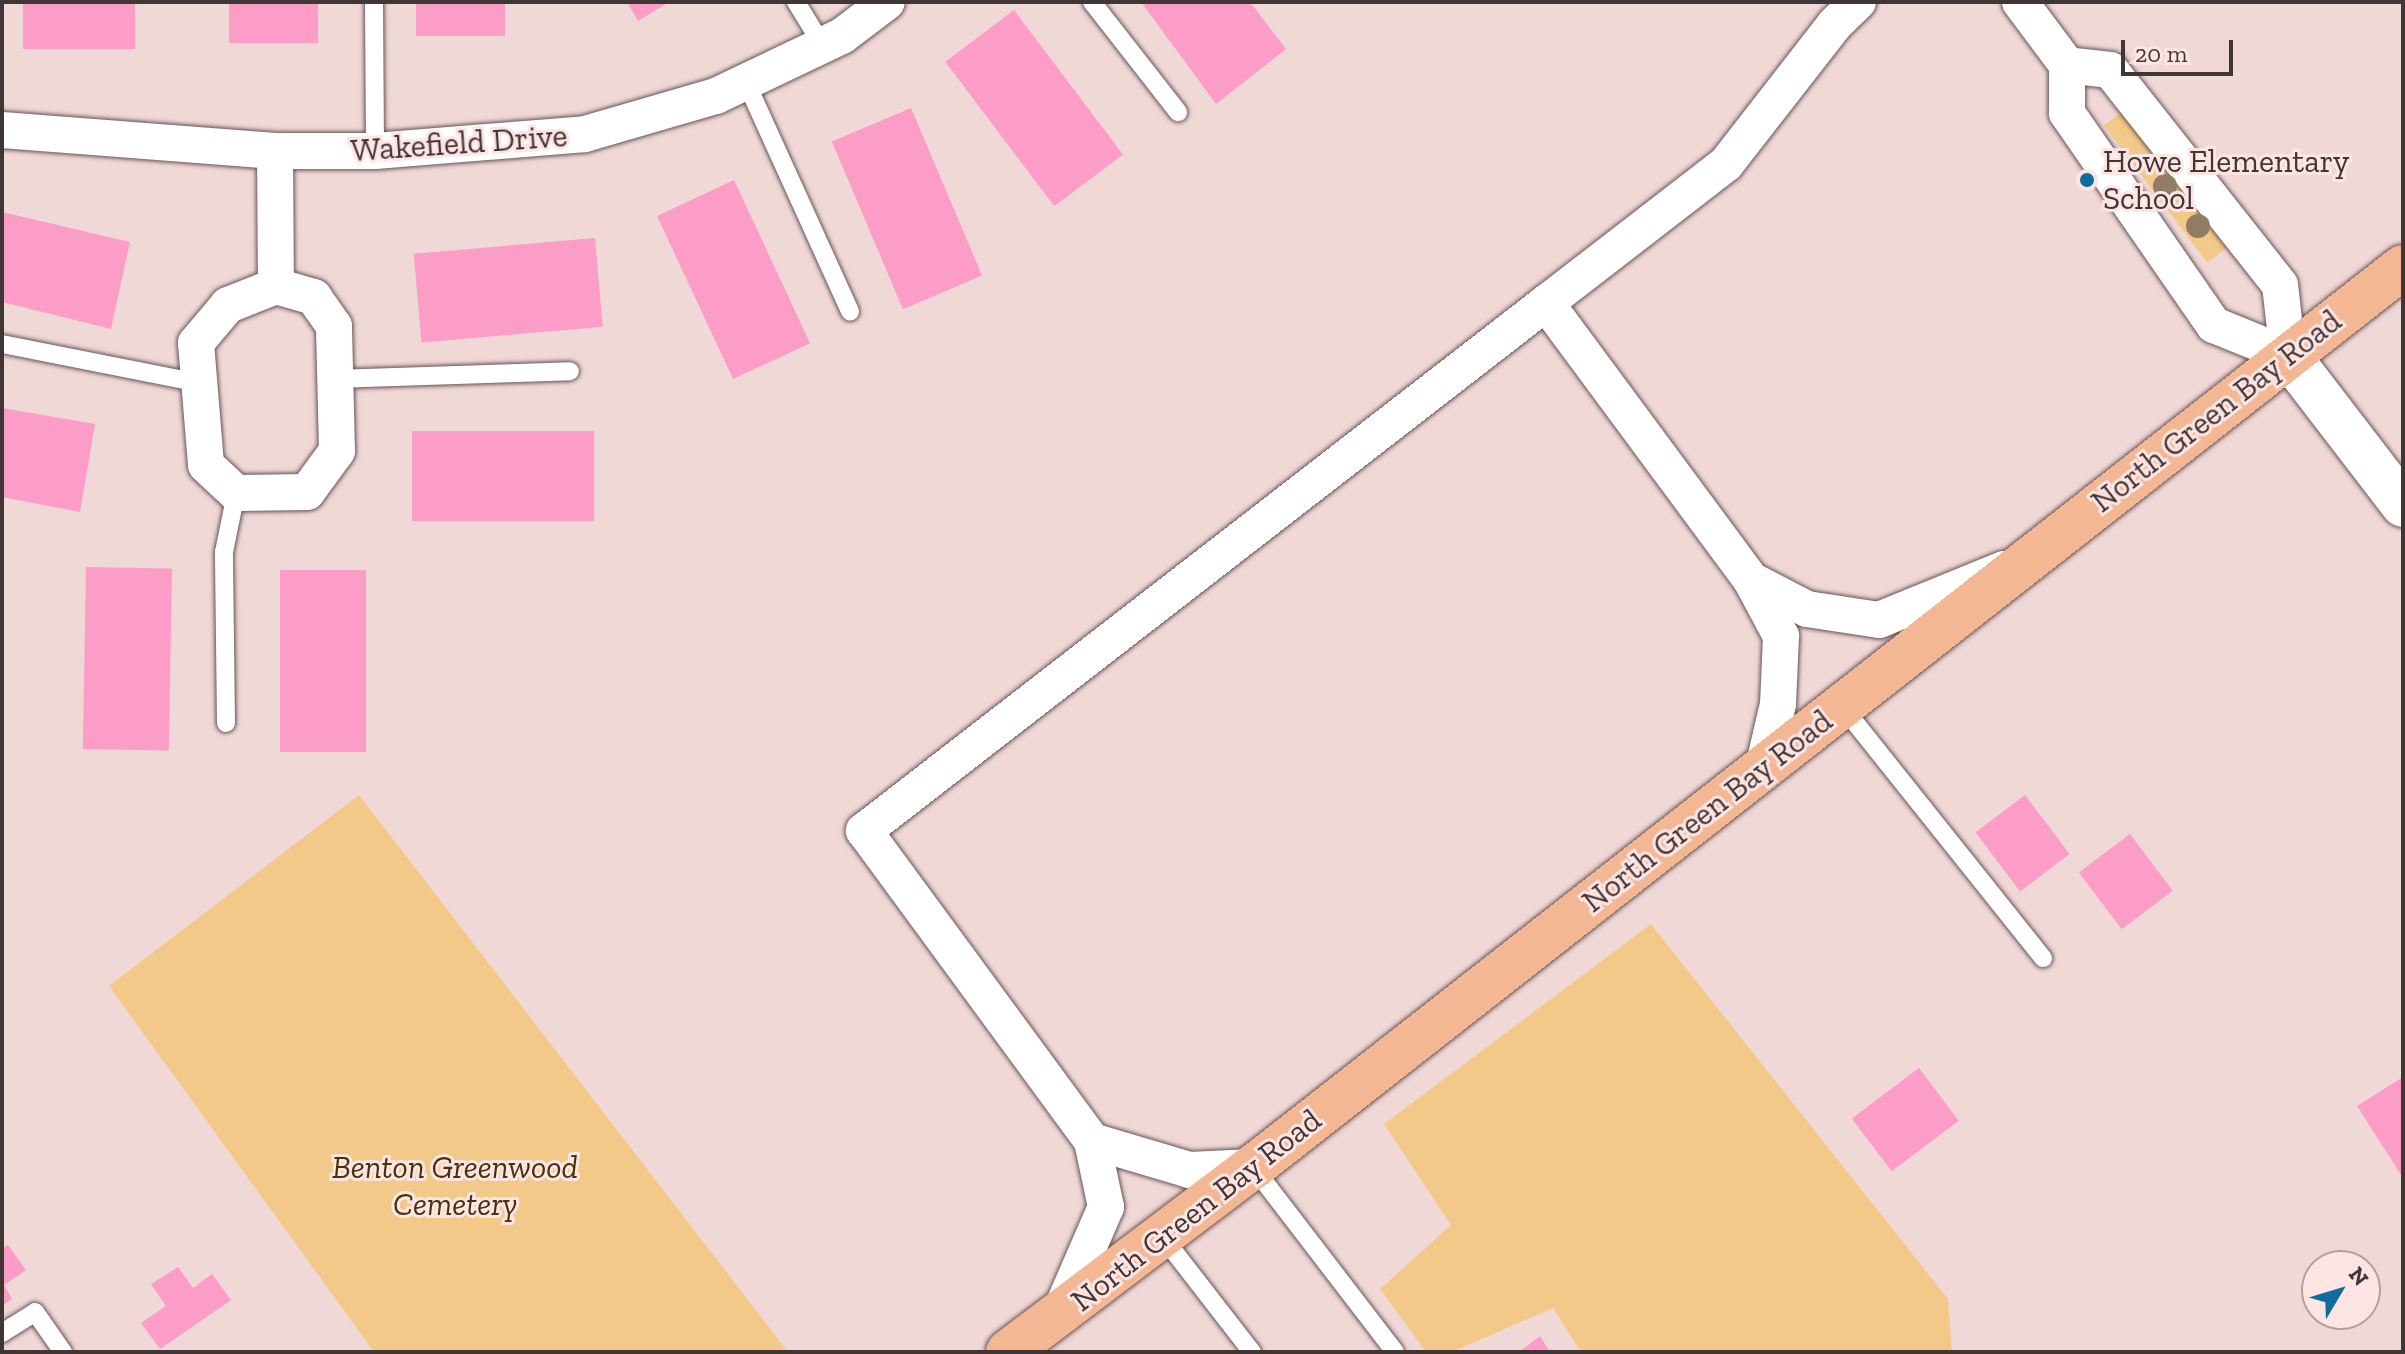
<!DOCTYPE html>
<style>
body{margin:0}
#map{position:relative;width:2405px;height:1354px;overflow:hidden;background:#f0d8d7;font-family:"Zilla Slab",serif}
div>[style]{position:absolute}
.green>*{inset:0;background:#f3c989;transform-origin:0 0}
.building>*{inset:0;background:#fc9dc8;transform-origin:0 0}
.roads{filter:drop-shadow(0 0 2px #685453) drop-shadow(0 0 2px #685453)}
.service>*{height:18px;margin:-9px;padding:0 9px;transform-origin:9px;border-radius:9px;background:#fff}
.minor>*{height:36px;margin:-18px;padding:0 18px;transform-origin:18px;border-radius:18px;background:#fff}
.tertiary>*{height:44px;margin:-22px;padding:0 22px;transform-origin:22px;border-radius:22px;background:#fff}
.primary>*{height:44px;margin:-22px;padding:0 22px;transform-origin:22px;border-radius:22px;background:#f4b794}
.trees>*{width:24px;height:24px;margin:-12px;border-radius:50%;background:#937c66}
.dots>*{width:22px;height:22px;translate:-50% -50%;box-sizing:border-box;border:4px solid #fee5e4;border-radius:50%}
span{translate:-50% -50%;white-space:nowrap;text-align:center;line-height:1.15;-webkit-text-stroke:6px #fee5e4;paint-order:stroke}
.street-label{font-size:32px;color:#3f3635}
.poi-label{font-size:32px;color:#3f3635}
.left{translate:0 -50%;text-align:left}
.park-label{font-size:32px;color:#47310a;font-style:italic}
.frame{position:absolute;inset:0;border:4px solid #3f3635;pointer-events:none}
.north{position:absolute;left:2301px;top:1250px;width:80px;height:80px;box-sizing:border-box;background:#fee5e4;border:2px solid #b29f9e;border-radius:50%;rotate:52deg;font-size:22px;font-weight:700;line-height:32px;text-align:center;color:#3f3635}
.north::after{content:'';display:block;margin:auto;width:28px;height:36px;background:#0e6d9c;clip-path:polygon(50% 0,100% 100%,50% 72%,0 100%)}
.scale{position:absolute;left:2121px;top:40px;width:112px;height:36px;box-sizing:border-box;border:4px solid #3f3635;border-top:0;padding-left:10px;font-size:24px;line-height:28px;white-space:nowrap;color:#3f3635;-webkit-text-stroke:6px #fee5e4;paint-order:stroke}
</style>
<div id="map">
<div class="green">
<div style="left:2123px;top:111px;width:172px;height:24px;rotate:53deg"></div>
<div style="clip-path:polygon(359px 795px,788px 1352px,374px 1352px,109px 986px)"></div>
<div style="clip-path:polygon(1651px 924px,1948px 1299px,1952px 1352px,1581px 1352px,1553px 1308px,1452px 1352px,1426px 1352px,1380px 1289px,1451px 1225px,1384px 1124px)"></div>
</div>
<div class="building">
<div style="left:23px;top:2px;width:112px;height:47px"></div>
<div style="left:229px;top:2px;width:89px;height:41px"></div>
<div style="left:416px;top:2px;width:89px;height:34px"></div>
<div style="clip-path:polygon(627px 2px,669px 2px,638px 21px)"></div>
<div style="clip-path:polygon(1141px 2px,1250px 2px,1286px 49px,1216px 104px)"></div>
<div style="left:1014px;top:10px;width:181px;height:86px;rotate:53deg"></div>
<div style="left:911px;top:108px;width:182px;height:86px;rotate:67deg"></div>
<div style="left:734px;top:180px;width:180px;height:85px;rotate:65deg"></div>
<div style="clip-path:polygon(2px 212px,130px 242px,111px 329px,2px 302px)"></div>
<div style="left:595px;top:238px;width:89px;height:182px;rotate:85deg"></div>
<div style="clip-path:polygon(2px 408px,95px 424px,80px 512px,2px 497px)"></div>
<div style="left:412px;top:431px;width:182px;height:90px"></div>
<div style="left:86px;top:567px;width:86px;height:182px;rotate:1deg"></div>
<div style="left:280px;top:570px;width:86px;height:182px"></div>
<div style="left:2025px;top:795px;width:74px;height:62px;rotate:53deg"></div>
<div style="left:2130px;top:834px;width:71px;height:64px;rotate:53deg"></div>
<div style="left:1919px;top:1068px;width:66px;height:84px;rotate:53deg"></div>
<div style="clip-path:polygon(2403px 1077px,2403px 1178px,2357px 1106px)"></div>
<div style="clip-path:polygon(8px 1245px,26px 1270px,4px 1285px,12px 1299px,2px 1306px,2px 1249px)"></div>
<div style="clip-path:polygon(178px 1267px,193px 1288px,212px 1274px,231px 1300px,160px 1349px,141px 1323px,166px 1306px,151px 1284px)"></div>
<div style="clip-path:polygon(1540px 1336px,1550px 1352px,1519px 1352px)"></div>
</div>
<div class="roads">
<div class="service">
<div style="left:374px;top:2px;width:149px;rotate:89.6deg"></div>
<div style="left:796px;top:2px;width:52px;rotate:58.5deg"></div>
<div style="left:1092px;top:2px;width:140px;rotate:52deg"></div>
<div style="left:746px;top:82px;width:252px;rotate:65.6deg"></div>
<div style="left:2px;top:344px;width:201px;rotate:11.2deg"></div>
<div style="left:335px;top:379px;width:235px;rotate:-1.9deg"></div>
<div style="left:1841px;top:705px;width:324px;rotate:51.4deg"></div>
<div style="left:226px;top:723px;width:171px;rotate:-90.7deg"></div>
<div style="left:224px;top:552px;width:60px;rotate:-78.5deg"></div>
<div style="left:1253px;top:1167px;width:233px;rotate:52.5deg"></div>
<div style="left:1162px;top:1236px;width:147px;rotate:52.2deg"></div>
<div style="left:2px;top:1333px;width:39px;rotate:-32deg"></div>
<div style="left:35px;top:1312px;width:49px;rotate:55deg"></div>
</div>
<div class="minor">
<div style="left:2020px;top:2px;width:79px;rotate:53.3deg"></div>
<div style="left:2067px;top:65px;width:48px;rotate:90deg"></div>
<div style="left:2067px;top:113px;width:258px;rotate:55.3deg"></div>
<div style="left:2214px;top:325px;width:80px;rotate:22.1deg"></div>
<div style="left:2288px;top:355px;width:70px;rotate:-96.5deg"></div>
<div style="left:2280px;top:285px;width:274px;rotate:-128.3deg"></div>
<div style="left:2110px;top:70px;width:43px;rotate:-173.4deg"></div>
<div style="left:2px;top:130px;width:274px;rotate:4.4deg"></div>
<div style="left:275px;top:151px;width:100px"></div>
<div style="left:375px;top:151px;width:211px;rotate:-4.6deg"></div>
<div style="left:585px;top:134px;width:136px;rotate:-16.2deg"></div>
<div style="left:716px;top:96px;width:140px;rotate:-25.5deg"></div>
<div style="left:842px;top:36px;width:56px;rotate:-37.1deg"></div>
<div style="left:275px;top:151px;width:135px;rotate:89.6deg"></div>
<div style="left:276px;top:286px;width:52px;rotate:158.4deg"></div>
<div style="left:228px;top:305px;width:50px;rotate:130.1deg"></div>
<div style="left:196px;top:343px;width:122px;rotate:85.3deg"></div>
<div style="left:206px;top:465px;width:41px;rotate:43deg"></div>
<div style="left:236px;top:493px;width:71px;rotate:-0.8deg"></div>
<div style="left:307px;top:492px;width:51px;rotate:-53.8deg"></div>
<div style="left:337px;top:451px;width:125px;rotate:-91.4deg"></div>
<div style="left:334px;top:326px;width:35px;rotate:-125deg"></div>
<div style="left:314px;top:297px;width:40px;rotate:-164deg"></div>
<div style="left:1546px;top:303px;width:227px;rotate:-37.7deg"></div>
<div style="left:1726px;top:164px;width:177px;rotate:-52.1deg"></div>
<div style="left:1835px;top:24px;width:32px;rotate:-44deg"></div>
<div style="left:1751px;top:580px;width:63px;rotate:27.4deg"></div>
<div style="left:1807px;top:609px;width:73px;rotate:8.7deg"></div>
<div style="left:1879px;top:620px;width:135px;rotate:-22.2deg"></div>
<div style="left:1092px;top:1141px;width:101px;rotate:16.6deg"></div>
<div style="left:1189px;top:1170px;width:64px;rotate:-2.7deg"></div>
<div style="left:1059px;top:1315px;width:118px;rotate:-66.5deg"></div>
<div style="left:1106px;top:1207px;width:67px;rotate:-102deg"></div>
<div style="left:1092px;top:1141px;width:385px;rotate:-126.3deg"></div>
<div style="left:864px;top:831px;width:863px;rotate:-37.75deg"></div>
<div style="left:1546px;top:303px;width:345px;rotate:53.5deg"></div>
<div style="left:1751px;top:580px;width:64px;rotate:61.8deg"></div>
<div style="left:1781px;top:636px;width:68px;rotate:92.5deg"></div>
<div style="left:1778px;top:704px;width:66px;rotate:103.2deg"></div>
</div>
<div class="tertiary">
<div style="left:2288px;top:355px;width:189px;rotate:52.5deg"></div>
</div>
<div class="primary">
<div style="left:1008px;top:1352px;width:307px;rotate:-37.1deg"></div>
<div style="left:1253px;top:1167px;width:1460px;rotate:-38.05deg"></div>
</div>
</div>
<div class="trees">
<div style="left:2165px;top:186px"></div>
<div style="left:2198px;top:226px"></div>
</div>
<div class="dots">
<div style="left:2087px;top:180px;background:#0e6d9c"></div>
</div>
<div class="street-label">
<span style="left:459px;top:143px;rotate:-4deg">Wakefield Drive</span>
<span style="left:2216px;top:411px;rotate:-38deg">North Green Bay Road</span>
<span style="left:1707px;top:811px;rotate:-38deg">North Green Bay Road</span>
<span style="left:1196px;top:1210px;rotate:-38deg">North Green Bay Road</span>
</div>
<div class="poi-label">
<span class="left" style="left:2103px;top:180px">Howe Elementary<br>School</span>
</div>
<div class="park-label">
<span style="left:455px;top:1186px">Benton Greenwood<br>Cemetery</span>
</div>
<div class="frame"></div>
<div class="north">N</div>
<div class="scale">20 m</div>
</div>
